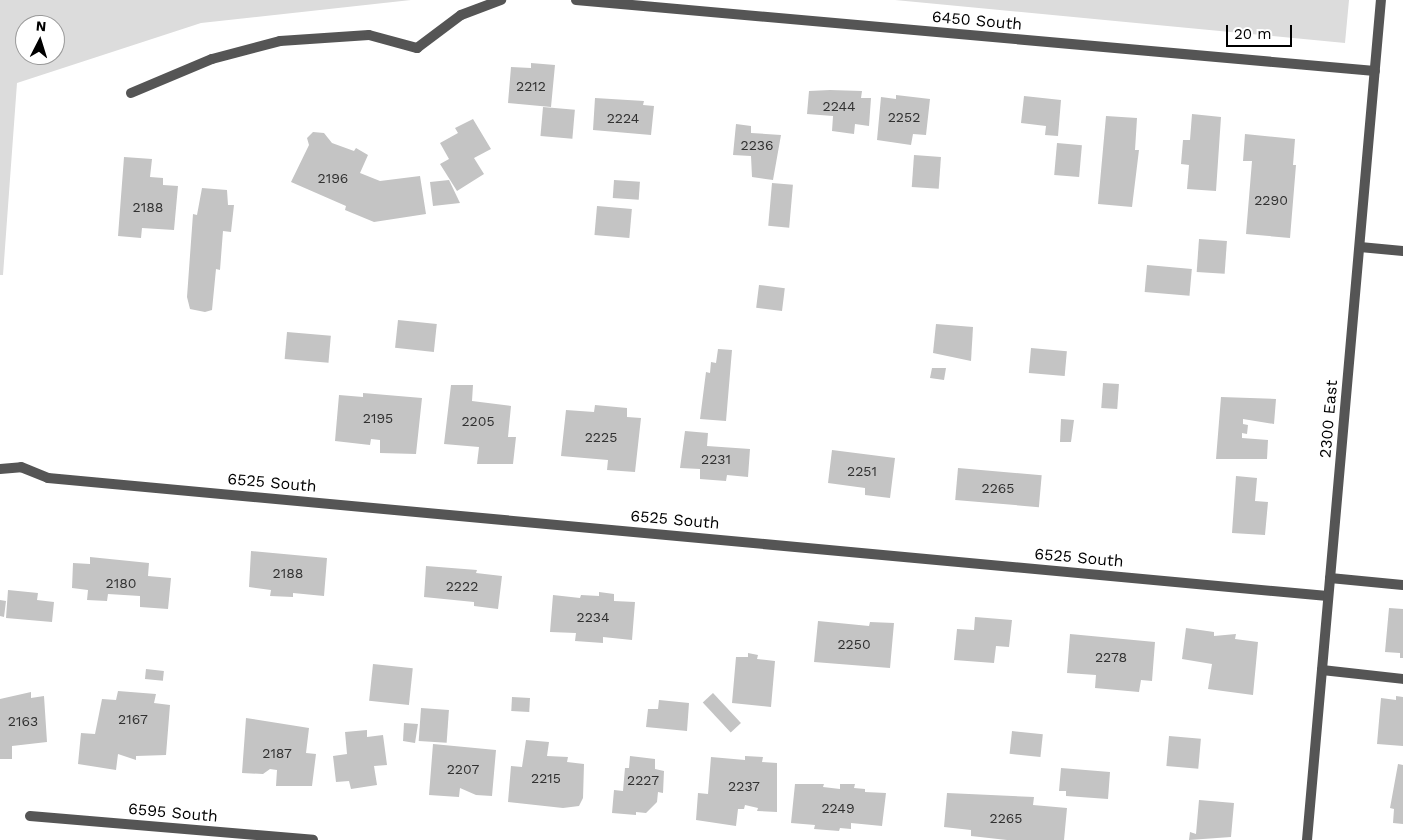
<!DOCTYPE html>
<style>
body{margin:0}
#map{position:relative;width:1403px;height:840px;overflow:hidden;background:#fff;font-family:"Work Sans",sans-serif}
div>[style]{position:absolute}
.green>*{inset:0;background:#dcdcdc}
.building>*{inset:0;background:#c4c4c4;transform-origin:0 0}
.service>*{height:10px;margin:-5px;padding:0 5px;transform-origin:5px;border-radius:5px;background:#555}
.minor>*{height:10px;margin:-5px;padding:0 5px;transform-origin:5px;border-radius:5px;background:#555}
.tertiary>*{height:10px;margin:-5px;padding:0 5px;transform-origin:5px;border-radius:5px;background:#555}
span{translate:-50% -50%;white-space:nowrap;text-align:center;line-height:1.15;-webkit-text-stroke:5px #fff;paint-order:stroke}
.number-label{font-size:14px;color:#313131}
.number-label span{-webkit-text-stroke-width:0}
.street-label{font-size:16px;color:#000}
.north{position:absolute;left:15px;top:15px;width:50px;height:50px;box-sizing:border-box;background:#fff;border:1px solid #999;border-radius:50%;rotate:5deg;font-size:14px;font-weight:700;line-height:20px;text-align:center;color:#000}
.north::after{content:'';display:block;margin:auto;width:18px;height:22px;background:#000;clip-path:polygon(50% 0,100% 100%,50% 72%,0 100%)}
.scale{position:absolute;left:1226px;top:25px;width:66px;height:22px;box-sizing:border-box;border:2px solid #000;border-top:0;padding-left:6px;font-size:15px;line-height:18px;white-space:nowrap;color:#000;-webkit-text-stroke:4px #fff;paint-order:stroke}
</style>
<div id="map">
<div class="green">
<div style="clip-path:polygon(evenodd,0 0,411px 0,201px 23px,17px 83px,3px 275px,0 275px,0 0,25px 25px,55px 25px,55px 55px,25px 55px,25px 25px)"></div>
<div style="clip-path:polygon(895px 0,1349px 0,1345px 43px)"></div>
</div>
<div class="building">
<div style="clip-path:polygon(531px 63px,555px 65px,551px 107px,508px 103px,511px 67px,531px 68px)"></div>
<div style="clip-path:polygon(830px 90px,862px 91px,861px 98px,871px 98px,869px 126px,855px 124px,854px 134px,832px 131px,833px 116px,807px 114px,809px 91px)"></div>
<div style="clip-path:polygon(896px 95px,930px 99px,926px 135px,913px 134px,911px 145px,877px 140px,881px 97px,896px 99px)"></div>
<div style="clip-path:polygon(1024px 96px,1061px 100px,1058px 136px,1045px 135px,1046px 126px,1021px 123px)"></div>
<div style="clip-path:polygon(595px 98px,644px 101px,643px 105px,654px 106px,651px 135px,593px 130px)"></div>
<div style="left:543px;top:107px;width:32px;height:29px;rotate:5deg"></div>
<div style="clip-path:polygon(1192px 114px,1221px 117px,1216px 191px,1187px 189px,1189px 165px,1181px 164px,1183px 140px,1190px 140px)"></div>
<div style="clip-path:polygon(1106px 116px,1137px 118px,1135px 150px,1139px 150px,1132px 207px,1098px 204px)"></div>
<div style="clip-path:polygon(473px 119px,491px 149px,474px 158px,484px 174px,457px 191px,440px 164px,449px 159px,440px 143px,458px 133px,455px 128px)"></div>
<div style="clip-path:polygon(736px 124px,751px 126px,751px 133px,781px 135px,773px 180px,752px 177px,751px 156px,733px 155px)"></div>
<div style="clip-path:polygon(313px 132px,324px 133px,332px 143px,354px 151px,356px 148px,368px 155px,360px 173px,380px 181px,420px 176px,426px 214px,374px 222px,345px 210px,346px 206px,291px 182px,309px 145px,307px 138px)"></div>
<div style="clip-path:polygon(1245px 134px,1295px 139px,1293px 165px,1296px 165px,1290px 238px,1246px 234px,1252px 161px,1243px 161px)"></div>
<div style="left:1057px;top:143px;width:25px;height:32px;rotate:5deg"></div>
<div style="left:914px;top:155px;width:27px;height:32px;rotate:4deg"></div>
<div style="clip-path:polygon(124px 157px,152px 159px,150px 177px,163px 178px,163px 185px,178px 186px,174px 230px,142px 228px,141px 238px,118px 236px)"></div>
<div style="clip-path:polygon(449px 180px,460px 203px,433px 206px,430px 182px)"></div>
<div style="left:614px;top:180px;width:26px;height:18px;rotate:4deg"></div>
<div style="left:772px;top:183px;width:21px;height:43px;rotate:5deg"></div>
<div style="clip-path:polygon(202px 188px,227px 190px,228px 205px,234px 205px,231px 232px,223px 231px,220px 270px,216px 269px,212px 310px,205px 312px,190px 309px,187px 297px,193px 214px,197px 215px)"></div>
<div style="left:597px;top:206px;width:35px;height:29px;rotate:5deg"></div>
<div style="left:1199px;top:239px;width:28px;height:33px;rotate:4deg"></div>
<div style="left:1147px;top:265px;width:45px;height:27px;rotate:5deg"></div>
<div style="left:759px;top:285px;width:26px;height:23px;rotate:7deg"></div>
<div style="left:398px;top:320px;width:39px;height:28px;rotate:6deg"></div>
<div style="clip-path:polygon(936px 324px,973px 327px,971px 361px,933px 353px)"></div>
<div style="left:287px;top:332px;width:44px;height:27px;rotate:5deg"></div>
<div style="left:1031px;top:348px;width:36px;height:25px;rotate:5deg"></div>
<div style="clip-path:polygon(718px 349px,732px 350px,726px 421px,700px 419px,706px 372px,710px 373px,711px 362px,716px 363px)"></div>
<div style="clip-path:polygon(932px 368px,946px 368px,944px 380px,930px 378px)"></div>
<div style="left:1103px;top:383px;width:16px;height:25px;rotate:4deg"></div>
<div style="clip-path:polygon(451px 385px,473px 385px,472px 401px,511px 406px,508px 437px,516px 437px,513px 464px,477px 464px,479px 447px,444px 444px)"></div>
<div style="clip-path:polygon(363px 393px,422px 398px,416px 454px,380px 453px,380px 440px,371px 439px,370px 445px,335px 441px,339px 395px,363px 397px)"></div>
<div style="clip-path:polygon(1221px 397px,1276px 399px,1274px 424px,1243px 419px,1243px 424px,1248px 425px,1247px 434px,1242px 433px,1242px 438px,1268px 440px,1267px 459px,1216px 459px)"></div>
<div style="clip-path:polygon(595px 405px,627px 408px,627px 417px,641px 418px,635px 472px,607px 470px,608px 460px,561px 456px,566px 410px,594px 412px)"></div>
<div style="clip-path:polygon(1061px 419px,1074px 420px,1071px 442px,1060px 442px)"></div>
<div style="clip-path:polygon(685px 431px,708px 433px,707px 446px,750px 449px,748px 477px,727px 475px,726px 481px,700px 479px,700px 469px,680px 468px)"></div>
<div style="clip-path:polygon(832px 450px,895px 458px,890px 498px,865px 495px,865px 488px,828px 483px)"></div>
<div style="left:958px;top:468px;width:84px;height:32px;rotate:5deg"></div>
<div style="clip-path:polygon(1236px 476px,1257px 478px,1255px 501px,1268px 502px,1265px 535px,1232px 533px)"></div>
<div style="clip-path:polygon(251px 551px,327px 558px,324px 596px,293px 593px,293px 597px,270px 596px,271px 590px,249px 587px)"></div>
<div style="clip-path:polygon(90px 557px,149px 563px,148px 576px,171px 578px,168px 609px,140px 607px,140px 596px,108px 594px,107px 601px,87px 600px,88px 590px,72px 588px,73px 563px,90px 564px)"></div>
<div style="clip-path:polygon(426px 566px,477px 570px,476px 573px,502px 576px,498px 609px,474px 606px,474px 602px,424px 597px)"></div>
<div style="clip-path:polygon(8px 590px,38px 593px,37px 600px,54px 602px,52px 622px,6px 618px)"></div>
<div style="clip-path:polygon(599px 592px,614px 594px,614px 601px,635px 602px,632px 640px,603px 637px,603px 643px,575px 641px,576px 633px,550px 632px,553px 595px,580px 598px,581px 595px,599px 596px)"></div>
<div style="clip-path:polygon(0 600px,6px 601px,4px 617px,0 616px)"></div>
<div style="clip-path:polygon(1389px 608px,1403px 609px,1403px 658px,1400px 658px,1400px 653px,1385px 652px)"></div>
<div style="clip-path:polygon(975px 617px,1012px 620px,1009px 647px,996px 646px,994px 663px,954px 660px,957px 629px,974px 630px)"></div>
<div style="clip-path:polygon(818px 621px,869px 626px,870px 622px,894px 623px,890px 668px,814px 662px)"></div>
<div style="clip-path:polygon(1186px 628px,1214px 632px,1214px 636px,1236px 634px,1235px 639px,1258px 642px,1253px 695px,1208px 689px,1212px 664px,1182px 659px)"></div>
<div style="clip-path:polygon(1070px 634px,1155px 642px,1152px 681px,1141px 680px,1139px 692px,1095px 688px,1096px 675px,1067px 673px)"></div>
<div style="clip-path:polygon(748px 653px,758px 655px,757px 659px,775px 661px,771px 707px,732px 703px,736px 657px,748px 657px)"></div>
<div style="left:373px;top:664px;width:40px;height:37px;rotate:6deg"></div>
<div style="left:146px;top:669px;width:18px;height:10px;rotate:6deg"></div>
<div style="clip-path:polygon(118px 691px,156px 694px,154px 703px,170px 705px,166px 755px,136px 756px,136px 760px,118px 754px,116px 770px,78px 764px,81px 733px,95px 734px,102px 699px,116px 700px)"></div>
<div style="clip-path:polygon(31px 692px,31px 698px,44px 696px,47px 742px,12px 746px,12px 759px,0 759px,0 699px)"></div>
<div style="left:713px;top:693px;width:41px;height:14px;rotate:47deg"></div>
<div style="clip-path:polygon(1396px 696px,1403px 697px,1403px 746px,1377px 744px,1381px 698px,1396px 700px)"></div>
<div style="left:512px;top:697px;width:18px;height:14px;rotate:3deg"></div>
<div style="clip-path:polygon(659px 700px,689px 703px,687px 731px,646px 727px,648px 709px,658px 709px)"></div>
<div style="left:421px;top:708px;width:28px;height:33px;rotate:4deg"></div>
<div style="clip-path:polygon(246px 718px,309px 728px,306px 753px,316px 754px,312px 786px,276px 786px,277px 770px,270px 769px,263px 774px,242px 773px)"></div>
<div style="clip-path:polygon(404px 723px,418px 724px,415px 743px,403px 741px)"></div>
<div style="clip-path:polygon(367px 730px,367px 737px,383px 735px,387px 765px,374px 766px,377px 785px,351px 789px,349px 781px,336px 782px,333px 756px,347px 754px,345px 732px)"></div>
<div style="left:1012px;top:731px;width:31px;height:23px;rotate:6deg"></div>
<div style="left:1169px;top:736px;width:32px;height:30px;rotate:5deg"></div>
<div style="clip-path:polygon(526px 740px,549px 742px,547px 756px,568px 757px,567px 762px,584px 764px,583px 798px,579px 806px,563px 808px,508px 802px,511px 766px,522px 767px)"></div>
<div style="clip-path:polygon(433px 744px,496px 750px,492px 796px,476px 795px,460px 788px,459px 797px,429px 795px)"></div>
<div style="clip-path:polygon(630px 756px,655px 759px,655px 769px,664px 771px,663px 793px,658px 792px,657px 802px,646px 813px,636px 812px,636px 815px,612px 813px,614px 790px,623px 791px,625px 768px,629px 768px)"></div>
<div style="clip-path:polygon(745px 756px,763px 757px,762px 762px,777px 763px,777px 812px,757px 811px,758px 808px,745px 805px,744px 809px,738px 809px,736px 826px,696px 820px,698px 793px,708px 794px,711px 757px,745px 760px)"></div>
<div style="clip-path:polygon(1398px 764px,1403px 765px,1403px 824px,1393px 823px,1394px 809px,1390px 808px)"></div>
<div style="clip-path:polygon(1061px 768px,1110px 772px,1108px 799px,1066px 796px,1066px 791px,1059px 791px)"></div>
<div style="clip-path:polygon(795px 784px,824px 784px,823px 787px,840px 789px,840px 784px,855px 784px,854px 788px,865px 789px,865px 792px,886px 793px,882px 826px,851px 823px,851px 829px,840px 828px,839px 831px,814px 829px,815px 825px,791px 823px)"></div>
<div style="clip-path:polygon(947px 793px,1034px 797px,1033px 805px,1067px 808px,1064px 840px,1007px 840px,971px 836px,971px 830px,944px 827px)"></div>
<div style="clip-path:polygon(1199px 800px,1234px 803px,1231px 837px,1189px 840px,1190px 832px,1196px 834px)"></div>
</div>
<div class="service">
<div style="left:131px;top:93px;width:88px;rotate:-22.8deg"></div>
<div style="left:212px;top:59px;width:70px;rotate:-14.8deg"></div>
<div style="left:280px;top:41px;width:89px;rotate:-3.9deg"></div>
<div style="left:369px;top:35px;width:50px;rotate:15.2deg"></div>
<div style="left:0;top:469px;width:21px;rotate:-5deg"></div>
<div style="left:1330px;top:578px;width:73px;rotate:5.5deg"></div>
<div style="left:1322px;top:670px;width:81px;rotate:6.3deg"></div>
</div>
<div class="minor">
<div style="left:576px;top:0;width:802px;rotate:5.08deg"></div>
<div style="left:417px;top:48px;width:55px;rotate:-36.9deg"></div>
<div style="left:461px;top:15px;width:43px;rotate:-20.6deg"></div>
<div style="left:1360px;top:247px;width:43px;rotate:5.3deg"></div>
<div style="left:21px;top:467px;width:29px;rotate:22deg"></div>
<div style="left:48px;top:478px;width:1285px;rotate:5.27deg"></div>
<div style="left:30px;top:816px;width:284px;rotate:4.8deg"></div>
</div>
<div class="tertiary">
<div style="left:1307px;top:840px;width:843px;rotate:-84.97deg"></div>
</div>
<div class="number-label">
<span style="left:531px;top:86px">2212</span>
<span style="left:839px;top:106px">2244</span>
<span style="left:904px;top:117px">2252</span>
<span style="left:623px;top:118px">2224</span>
<span style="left:757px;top:145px">2236</span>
<span style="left:333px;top:178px">2196</span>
<span style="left:1271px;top:200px">2290</span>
<span style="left:148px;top:207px">2188</span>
<span style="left:378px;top:418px">2195</span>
<span style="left:478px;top:421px">2205</span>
<span style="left:601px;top:437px">2225</span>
<span style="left:716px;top:459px">2231</span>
<span style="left:862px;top:471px">2251</span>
<span style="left:998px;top:488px">2265</span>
<span style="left:288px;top:573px">2188</span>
<span style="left:121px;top:583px">2180</span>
<span style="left:462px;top:586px">2222</span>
<span style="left:593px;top:617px">2234</span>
<span style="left:854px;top:644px">2250</span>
<span style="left:1111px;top:657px">2278</span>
<span style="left:133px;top:719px">2167</span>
<span style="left:23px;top:721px">2163</span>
<span style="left:277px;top:753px">2187</span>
<span style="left:463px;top:769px">2207</span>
<span style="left:546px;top:778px">2215</span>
<span style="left:643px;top:780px">2227</span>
<span style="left:744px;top:786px">2237</span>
<span style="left:838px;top:808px">2249</span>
<span style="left:1006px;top:818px">2265</span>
</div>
<div class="street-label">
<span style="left:977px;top:21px;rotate:5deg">6450 South</span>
<span style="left:1329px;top:419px;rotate:-85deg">2300 East</span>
<span style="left:272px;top:483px;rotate:5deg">6525 South</span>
<span style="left:675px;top:520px;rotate:5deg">6525 South</span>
<span style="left:1079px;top:558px;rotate:5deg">6525 South</span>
<span style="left:173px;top:813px;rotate:5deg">6595 South</span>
</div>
<div class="north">N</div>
<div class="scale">20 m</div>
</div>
